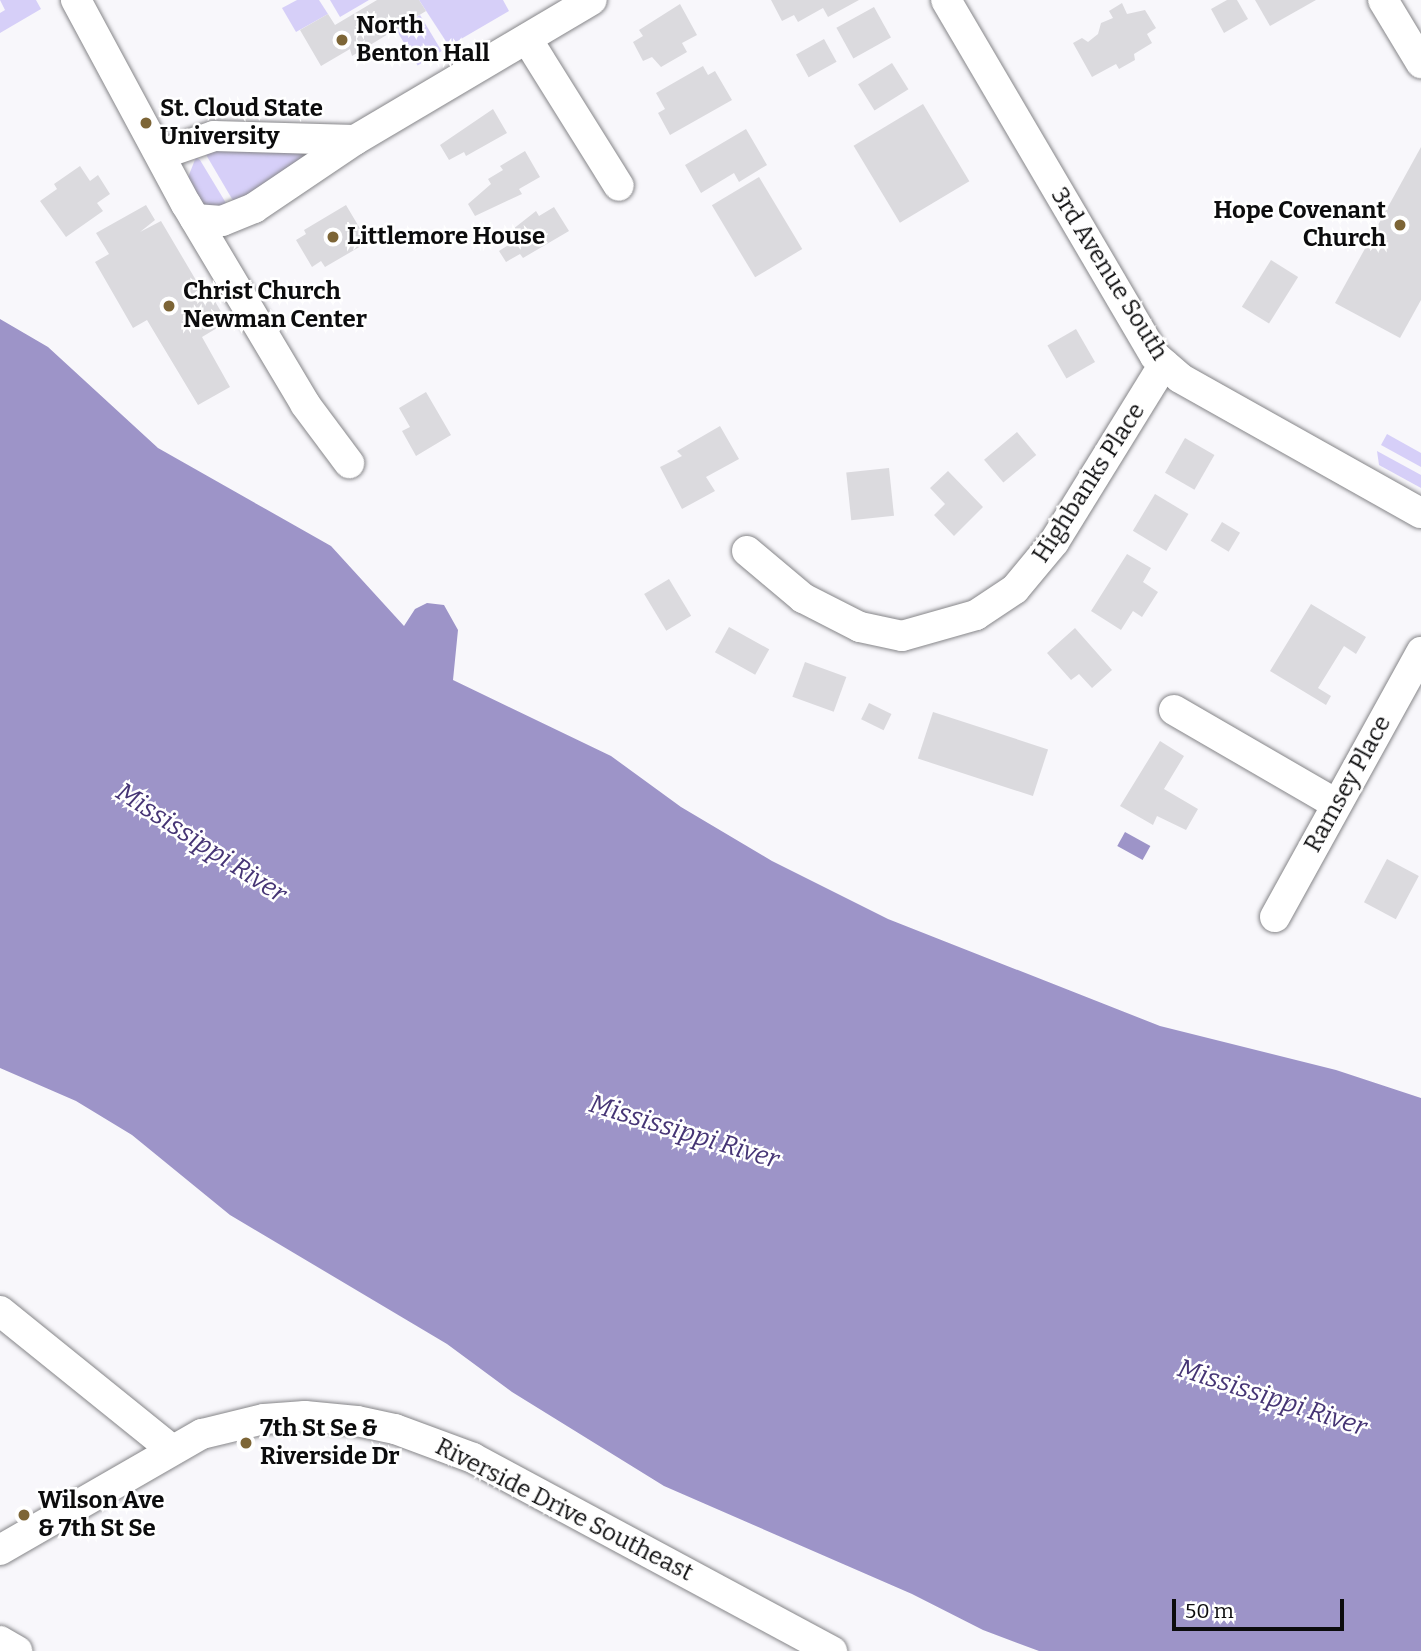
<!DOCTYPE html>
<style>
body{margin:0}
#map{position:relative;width:1421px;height:1651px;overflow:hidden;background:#f8f7fb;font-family:Bitter,serif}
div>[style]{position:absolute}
.green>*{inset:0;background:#d6cff8;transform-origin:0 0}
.water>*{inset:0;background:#9d94c8;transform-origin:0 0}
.building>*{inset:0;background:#dbdade;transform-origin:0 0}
.roads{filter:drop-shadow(0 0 2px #868689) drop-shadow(0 0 2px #868689)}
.minor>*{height:30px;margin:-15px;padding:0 15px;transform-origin:15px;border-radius:15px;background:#fff}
.dots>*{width:19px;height:19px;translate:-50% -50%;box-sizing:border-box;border:4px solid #fff;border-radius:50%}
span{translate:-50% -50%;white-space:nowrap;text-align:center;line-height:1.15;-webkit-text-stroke:5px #fff;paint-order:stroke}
.poi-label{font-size:24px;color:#0c0c0d;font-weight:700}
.left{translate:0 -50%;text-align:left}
.right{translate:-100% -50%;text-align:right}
.street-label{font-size:24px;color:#0c0c0d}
.water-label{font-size:26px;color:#463575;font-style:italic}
.scale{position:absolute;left:1172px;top:1599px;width:172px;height:32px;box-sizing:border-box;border:4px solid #0c0c0d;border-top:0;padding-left:9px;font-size:21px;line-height:24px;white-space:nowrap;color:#0c0c0d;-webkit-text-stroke:5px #fff;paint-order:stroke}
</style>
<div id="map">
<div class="green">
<div style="clip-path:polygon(0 0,36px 0,41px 9px,0 33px,0 13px,5px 10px)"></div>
<div style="clip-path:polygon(297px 0,319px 0,328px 14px,296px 32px,282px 8px)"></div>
<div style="clip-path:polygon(330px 0,369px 0,340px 17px)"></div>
<div style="clip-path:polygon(419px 0,503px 0,509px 11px,449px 46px)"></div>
<div style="left:420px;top:15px;width:42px;height:28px;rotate:59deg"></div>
<div style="clip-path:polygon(213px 146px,325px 150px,235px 204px,205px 153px)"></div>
<div style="clip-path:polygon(196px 157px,200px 160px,229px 208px,206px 211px,187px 180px)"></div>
<div style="clip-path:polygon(1387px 434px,1421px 453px,1421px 467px,1381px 445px)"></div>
<div style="clip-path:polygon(1377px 451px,1421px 475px,1421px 488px,1379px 465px)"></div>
</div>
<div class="water">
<div style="clip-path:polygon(0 319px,48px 347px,158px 448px,331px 546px,404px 626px,415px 609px,427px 603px,444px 605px,458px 630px,453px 680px,611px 756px,681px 807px,772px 861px,888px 919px,1160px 1026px,1336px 1070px,1421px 1098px,1421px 1651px,1039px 1651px,983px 1630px,912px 1594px,664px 1486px,512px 1392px,447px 1344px,230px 1215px,132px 1135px,76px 1101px,0 1068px)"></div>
<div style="left:1125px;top:832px;width:29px;height:16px;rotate:29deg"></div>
</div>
<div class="building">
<div style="clip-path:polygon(377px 0,419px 0,426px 11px,352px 56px,350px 49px,321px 66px,300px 30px,328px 14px,335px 25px)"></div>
<div style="clip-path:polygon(771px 0,859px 0,828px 17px,823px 8px,798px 22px,794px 15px,782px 21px)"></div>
<div style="clip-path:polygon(1227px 0,1237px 0,1248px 19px,1224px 33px,1211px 9px)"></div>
<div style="clip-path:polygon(1255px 0,1316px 0,1270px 26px)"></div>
<div style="clip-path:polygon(1122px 3px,1127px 14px,1145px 10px,1156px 28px,1147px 34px,1152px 43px,1134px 54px,1135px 60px,1119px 69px,1116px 64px,1092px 77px,1073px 43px,1082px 38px,1088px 42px,1098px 34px,1101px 23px,1113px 18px,1109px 11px)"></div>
<div style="clip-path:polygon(680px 4px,697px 35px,682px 43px,687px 52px,661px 67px,652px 57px,643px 61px,633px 42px,643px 36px,639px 30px)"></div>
<div style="left:874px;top:7px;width:35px;height:43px;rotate:61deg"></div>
<div style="left:824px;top:39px;width:26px;height:32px;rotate:61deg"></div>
<div style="left:892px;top:63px;width:31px;height:40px;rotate:58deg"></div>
<div style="clip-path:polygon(703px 66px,708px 75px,715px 71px,732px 100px,670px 135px,658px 113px,665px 109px,656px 93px)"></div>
<div style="left:923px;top:104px;width:90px;height:81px;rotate:59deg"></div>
<div style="clip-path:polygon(493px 109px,507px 133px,466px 156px,464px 152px,449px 160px,440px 145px)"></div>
<div style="clip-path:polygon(746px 129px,767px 165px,739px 182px,734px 173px,701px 193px,685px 165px)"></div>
<div style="clip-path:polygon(1421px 147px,1421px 300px,1400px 338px,1335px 303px)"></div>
<div style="clip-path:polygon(525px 151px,540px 177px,519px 189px,522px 194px,475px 216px,468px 204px,491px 184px,488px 179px,503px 170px,500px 166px)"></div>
<div style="clip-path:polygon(80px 166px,90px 181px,98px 175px,110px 194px,97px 203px,103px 211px,66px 237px,40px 201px,57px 189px,54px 184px)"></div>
<div style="left:759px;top:177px;width:84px;height:55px;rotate:59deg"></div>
<div style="clip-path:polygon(146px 205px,155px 220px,140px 232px,161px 221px,200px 287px,205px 284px,227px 322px,202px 337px,230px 387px,198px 405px,147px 320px,133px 328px,95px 262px,109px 254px,96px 233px)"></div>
<div style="clip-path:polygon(346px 205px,368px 242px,325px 267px,321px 261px,312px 267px,296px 240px,306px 234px,304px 230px)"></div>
<div style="clip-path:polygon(554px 207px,569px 231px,523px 258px,520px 254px,506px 262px,499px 251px,513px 242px,508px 233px,536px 211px,539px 216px)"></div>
<div style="left:1271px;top:260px;width:32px;height:55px;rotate:32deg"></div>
<div style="left:1076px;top:329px;width:38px;height:33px;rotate:60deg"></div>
<div style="clip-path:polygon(426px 392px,451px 435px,416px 456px,402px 431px,410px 427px,399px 408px)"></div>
<div style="clip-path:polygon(720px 426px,739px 459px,706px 477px,715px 491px,682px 509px,660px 467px,682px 456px,677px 451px)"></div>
<div style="left:1017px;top:432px;width:30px;height:43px;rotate:50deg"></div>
<div style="left:1185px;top:438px;width:34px;height:40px;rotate:30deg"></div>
<div style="left:889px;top:468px;width:48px;height:43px;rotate:84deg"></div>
<div style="clip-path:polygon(948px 471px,983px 507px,954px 536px,934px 515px,945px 504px,930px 488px)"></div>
<div style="left:1155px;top:494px;width:39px;height:43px;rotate:31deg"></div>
<div style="left:1222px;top:522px;width:21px;height:22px;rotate:31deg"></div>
<div style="clip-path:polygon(1127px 554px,1151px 568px,1143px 582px,1158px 592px,1142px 617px,1133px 611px,1121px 630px,1091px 611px)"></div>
<div style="left:669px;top:579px;width:43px;height:29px;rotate:59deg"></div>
<div style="clip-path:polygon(1311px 604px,1366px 637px,1356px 654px,1344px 646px,1318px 688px,1331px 696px,1326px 705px,1270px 671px)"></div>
<div style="left:729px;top:627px;width:46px;height:29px;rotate:29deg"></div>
<div style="clip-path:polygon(1075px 628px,1112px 670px,1092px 688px,1079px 674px,1071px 680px,1047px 653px)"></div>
<div style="left:805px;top:662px;width:44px;height:37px;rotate:20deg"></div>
<div style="left:869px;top:703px;width:25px;height:18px;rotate:26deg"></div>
<div style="left:933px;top:712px;width:121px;height:49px;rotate:18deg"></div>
<div style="clip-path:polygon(1160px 741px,1184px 756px,1164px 789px,1198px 809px,1186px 830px,1157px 816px,1153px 825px,1120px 806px)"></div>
<div style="left:1387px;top:859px;width:36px;height:49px;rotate:28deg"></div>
</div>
<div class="roads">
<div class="minor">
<div style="left:76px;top:0;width:232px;rotate:61.7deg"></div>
<div style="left:186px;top:204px;width:233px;rotate:59.2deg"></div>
<div style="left:305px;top:404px;width:74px;rotate:53.3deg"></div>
<div style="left:946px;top:0;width:413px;rotate:59.6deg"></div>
<div style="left:1155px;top:356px;width:33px;rotate:41deg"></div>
<div style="left:1180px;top:378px;width:276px;rotate:29.3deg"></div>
<div style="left:1383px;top:0;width:74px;rotate:58.9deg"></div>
<div style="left:527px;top:39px;width:173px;rotate:58deg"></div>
<div style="left:162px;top:154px;width:55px;rotate:-19.1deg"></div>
<div style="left:214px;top:136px;width:141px;rotate:1.6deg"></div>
<div style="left:195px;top:219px;width:27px;rotate:4deg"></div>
<div style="left:222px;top:221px;width:35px;rotate:-22deg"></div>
<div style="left:254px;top:208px;width:122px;rotate:-34deg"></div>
<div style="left:355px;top:140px;width:275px;rotate:-30.6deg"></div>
<div style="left:747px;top:551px;width:73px;rotate:40deg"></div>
<div style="left:803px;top:598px;width:64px;rotate:27deg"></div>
<div style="left:860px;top:627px;width:43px;rotate:12.1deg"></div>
<div style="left:902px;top:636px;width:77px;rotate:-15.8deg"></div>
<div style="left:976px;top:615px;width:47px;rotate:-33.7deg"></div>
<div style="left:1015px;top:589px;width:61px;rotate:-50.3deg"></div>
<div style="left:1054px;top:542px;width:209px;rotate:-58.3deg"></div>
<div style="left:1174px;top:710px;width:187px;rotate:30.1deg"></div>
<div style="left:1275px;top:917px;width:303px;rotate:-61.1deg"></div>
<div style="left:0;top:1311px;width:220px;rotate:38.9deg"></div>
<div style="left:0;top:1550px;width:233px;rotate:-29.9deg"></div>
<div style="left:202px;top:1434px;width:64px;rotate:-13.6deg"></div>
<div style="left:264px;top:1419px;width:41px;rotate:-4.2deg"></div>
<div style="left:305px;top:1416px;width:52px;rotate:5.5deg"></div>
<div style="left:357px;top:1421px;width:39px;rotate:12deg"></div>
<div style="left:395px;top:1429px;width:83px;rotate:20.4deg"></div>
<div style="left:473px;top:1458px;width:408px;rotate:28.3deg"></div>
<div style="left:0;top:1641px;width:20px;rotate:30deg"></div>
</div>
</div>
<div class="dots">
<div style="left:342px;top:40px;background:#7d6536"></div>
<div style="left:146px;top:123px;background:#7d6536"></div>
<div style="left:1400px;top:225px;background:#7d6536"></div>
<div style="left:333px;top:237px;background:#7d6536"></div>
<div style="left:169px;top:306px;background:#7d6536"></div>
<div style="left:246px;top:1443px;background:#7d6536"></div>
<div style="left:24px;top:1515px;background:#7d6536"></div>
</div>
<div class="poi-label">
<span class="left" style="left:356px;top:40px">North<br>Benton Hall</span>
<span class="left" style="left:160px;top:123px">St. Cloud State<br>University</span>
<span class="right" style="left:1386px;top:225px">Hope Covenant<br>Church</span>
<span class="left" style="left:347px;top:237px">Littlemore House</span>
<span class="left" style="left:183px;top:306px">Christ Church<br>Newman Center</span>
<span class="left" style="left:260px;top:1443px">7th St Se &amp;<br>Riverside Dr</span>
<span class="left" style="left:38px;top:1515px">Wilson Ave<br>&amp; 7th St Se</span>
</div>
<div class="street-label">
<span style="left:1109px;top:274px;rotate:58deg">3rd Avenue South</span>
<span style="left:1089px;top:483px;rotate:-57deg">Highbanks Place</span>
<span style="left:1348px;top:784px;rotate:-61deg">Ramsey Place</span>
<span style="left:564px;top:1510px;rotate:27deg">Riverside Drive Southeast</span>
</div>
<div class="water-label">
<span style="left:201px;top:843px;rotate:33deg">Mississippi River</span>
<span style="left:684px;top:1132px;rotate:17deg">Mississippi River</span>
<span style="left:1272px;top:1398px;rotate:18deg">Mississippi River</span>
</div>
<div class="scale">50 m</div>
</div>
